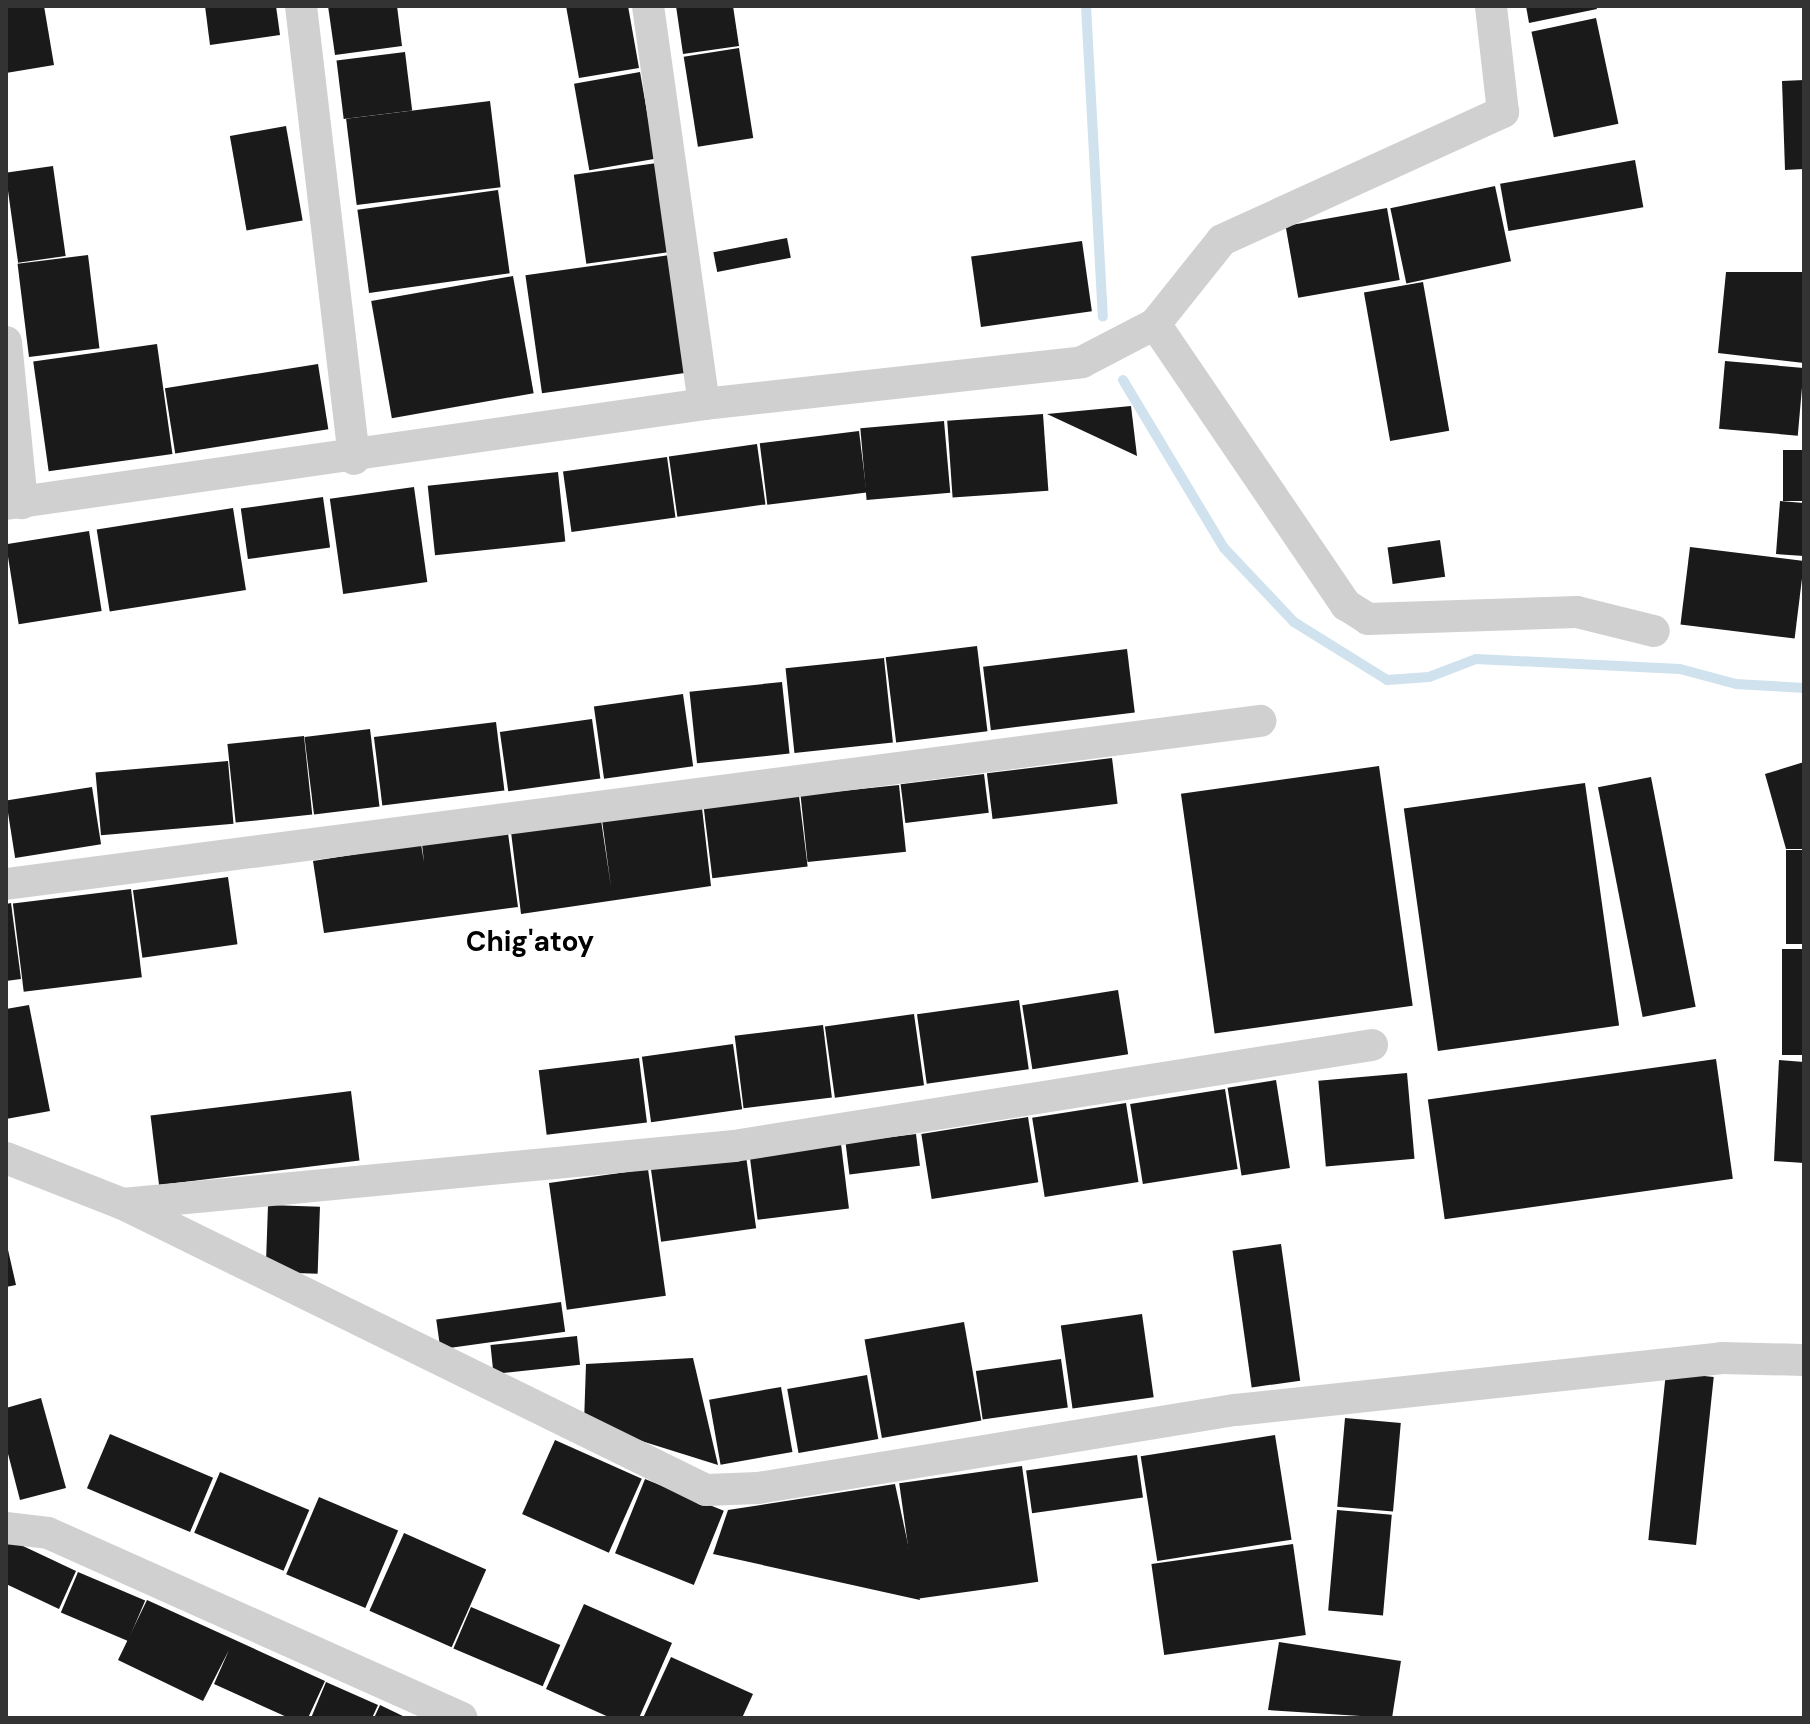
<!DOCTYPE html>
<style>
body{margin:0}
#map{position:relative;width:1810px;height:1724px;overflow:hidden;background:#fff;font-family:"DM Sans",sans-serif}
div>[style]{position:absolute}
.stream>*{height:10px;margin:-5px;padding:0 5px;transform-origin:5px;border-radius:5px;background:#cfe2ee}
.building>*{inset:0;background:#1a1a1a;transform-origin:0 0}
.minor>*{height:32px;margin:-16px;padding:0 16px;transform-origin:16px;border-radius:16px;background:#d0d0d0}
span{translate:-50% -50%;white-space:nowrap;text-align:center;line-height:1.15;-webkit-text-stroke:8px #fff;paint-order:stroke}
.quarter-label{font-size:28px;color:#000;font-weight:700}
.frame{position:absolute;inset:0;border:8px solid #333;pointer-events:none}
</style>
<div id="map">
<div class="stream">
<div style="left:1086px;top:6px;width:311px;rotate:86.9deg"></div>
<div style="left:1123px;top:380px;width:196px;rotate:59deg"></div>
<div style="left:1224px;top:548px;width:102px;rotate:46.6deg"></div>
<div style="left:1294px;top:622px;width:110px;rotate:31.9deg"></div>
<div style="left:1387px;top:680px;width:42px;rotate:-4.1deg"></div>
<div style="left:1429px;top:677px;width:50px;rotate:-21deg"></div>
<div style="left:1476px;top:659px;width:204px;rotate:2.8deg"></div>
<div style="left:1680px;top:669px;width:58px;rotate:15deg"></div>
<div style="left:1736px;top:684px;width:68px;rotate:3.4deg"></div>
</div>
<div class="building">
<div style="clip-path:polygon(6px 6px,44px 6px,54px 65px,6px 73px)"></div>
<div style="clip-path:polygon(205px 6px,276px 6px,280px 35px,210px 45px)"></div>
<div style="clip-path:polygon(328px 6px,397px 6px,402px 46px,335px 55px)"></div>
<div style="clip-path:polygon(566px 6px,628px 6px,639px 68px,579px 78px)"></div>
<div style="clip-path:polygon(676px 6px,733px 6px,739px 46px,683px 54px)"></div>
<div style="clip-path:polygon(1526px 6px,1596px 6px,1597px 9px,1529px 23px)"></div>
<div style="left:1596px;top:18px;width:108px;height:66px;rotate:78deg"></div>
<div style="left:739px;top:48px;width:91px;height:56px;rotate:81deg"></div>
<div style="left:405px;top:52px;width:59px;height:69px;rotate:83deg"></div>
<div style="left:640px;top:72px;width:88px;height:67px;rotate:80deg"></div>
<div style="clip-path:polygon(1804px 80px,1804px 169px,1785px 170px,1782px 81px)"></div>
<div style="left:490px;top:101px;width:87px;height:145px;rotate:83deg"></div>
<div style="left:286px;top:126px;width:96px;height:57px;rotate:80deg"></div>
<div style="left:1635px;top:160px;width:48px;height:137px;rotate:80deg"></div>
<div style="left:657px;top:163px;width:90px;height:84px;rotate:82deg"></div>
<div style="left:53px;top:166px;width:91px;height:48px;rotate:82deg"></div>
<div style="left:1495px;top:186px;width:77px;height:107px;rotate:78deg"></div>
<div style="left:498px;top:190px;width:84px;height:142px;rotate:82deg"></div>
<div style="left:1387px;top:208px;width:73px;height:103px;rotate:80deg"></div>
<div style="left:787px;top:238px;width:20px;height:75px;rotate:79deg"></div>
<div style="left:1082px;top:241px;width:71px;height:112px;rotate:82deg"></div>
<div style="left:88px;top:255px;width:94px;height:71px;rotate:83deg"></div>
<div style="left:670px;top:255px;width:119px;height:146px;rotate:82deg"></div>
<div style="clip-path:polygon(1726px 272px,1804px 272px,1804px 363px,1718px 353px)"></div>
<div style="left:513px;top:276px;width:119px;height:144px;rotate:80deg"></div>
<div style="left:1423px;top:282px;width:151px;height:60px;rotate:80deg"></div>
<div style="left:157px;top:344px;width:111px;height:125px;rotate:82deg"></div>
<div style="left:1725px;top:361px;width:79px;height:68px;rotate:5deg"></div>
<div style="left:318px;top:364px;width:66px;height:155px;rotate:81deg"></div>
<div style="clip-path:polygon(1131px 406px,1137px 456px,1047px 414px)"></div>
<div style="left:1043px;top:414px;width:77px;height:96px;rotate:86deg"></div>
<div style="left:944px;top:421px;width:72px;height:84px;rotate:85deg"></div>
<div style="left:859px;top:431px;width:62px;height:100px;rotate:83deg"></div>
<div style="left:757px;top:444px;width:61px;height:89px;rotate:82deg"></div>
<div style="left:1783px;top:450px;width:21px;height:51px"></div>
<div style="left:667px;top:457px;width:61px;height:105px;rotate:82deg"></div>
<div style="left:558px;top:472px;width:70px;height:131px;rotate:84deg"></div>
<div style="left:414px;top:487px;width:96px;height:85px;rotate:82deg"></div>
<div style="left:323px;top:497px;width:51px;height:83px;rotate:82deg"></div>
<div style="clip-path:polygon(1780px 501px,1804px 503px,1804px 556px,1776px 554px)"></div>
<div style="left:233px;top:508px;width:83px;height:138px;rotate:81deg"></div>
<div style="left:89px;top:531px;width:81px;height:84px;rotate:81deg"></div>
<div style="left:1440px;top:540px;width:37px;height:53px;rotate:82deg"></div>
<div style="left:1690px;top:547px;width:115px;height:78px;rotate:7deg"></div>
<div style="left:977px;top:646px;width:86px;height:92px;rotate:83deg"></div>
<div style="left:1127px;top:649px;width:64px;height:145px;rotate:83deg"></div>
<div style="left:884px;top:658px;width:85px;height:99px;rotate:84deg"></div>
<div style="left:782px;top:682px;width:72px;height:93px;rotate:84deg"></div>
<div style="left:683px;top:694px;width:73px;height:90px;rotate:82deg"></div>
<div style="left:592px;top:719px;width:60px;height:93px;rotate:82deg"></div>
<div style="left:496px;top:722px;width:69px;height:123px;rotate:83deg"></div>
<div style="left:370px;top:729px;width:78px;height:66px;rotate:83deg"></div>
<div style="left:304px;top:736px;width:79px;height:77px;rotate:84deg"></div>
<div style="left:1112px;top:758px;width:46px;height:126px;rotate:83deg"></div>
<div style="left:228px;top:761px;width:63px;height:133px;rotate:85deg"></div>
<div style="clip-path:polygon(1804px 762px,1804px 849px,1786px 849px,1765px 774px)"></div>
<div style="left:1379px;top:766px;width:242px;height:200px;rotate:82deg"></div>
<div style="left:984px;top:774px;width:39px;height:84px;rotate:83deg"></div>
<div style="left:1651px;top:777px;width:234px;height:54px;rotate:79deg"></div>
<div style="left:1585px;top:783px;width:245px;height:183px;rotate:82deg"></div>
<div style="left:899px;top:785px;width:67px;height:99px;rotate:84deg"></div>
<div style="left:92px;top:787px;width:58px;height:87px;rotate:81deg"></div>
<div style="left:799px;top:796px;width:71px;height:96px;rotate:83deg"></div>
<div style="clip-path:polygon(702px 808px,711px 886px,521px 914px,511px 832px,601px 820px,611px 887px,602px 820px)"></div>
<div style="clip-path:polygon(508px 833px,518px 907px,324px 933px,313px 861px,421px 844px,424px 862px,422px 844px)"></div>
<div style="left:1786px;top:850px;width:18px;height:94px"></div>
<div style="left:228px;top:877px;width:68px;height:96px;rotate:82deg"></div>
<div style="left:131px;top:889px;width:89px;height:119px;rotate:83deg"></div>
<div style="clip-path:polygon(11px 903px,21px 979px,6px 981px,6px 904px)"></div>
<div style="left:1782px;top:949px;width:22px;height:106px"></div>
<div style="left:1118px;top:990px;width:65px;height:97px;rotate:81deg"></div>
<div style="left:1019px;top:1000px;width:70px;height:103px;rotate:82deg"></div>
<div style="clip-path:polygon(29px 1005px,50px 1111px,6px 1119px,6px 1009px)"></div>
<div style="left:914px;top:1014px;width:72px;height:90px;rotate:82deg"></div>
<div style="left:823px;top:1025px;width:73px;height:89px;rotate:83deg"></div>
<div style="left:733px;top:1044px;width:66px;height:92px;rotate:82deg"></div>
<div style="left:639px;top:1058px;width:65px;height:101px;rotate:83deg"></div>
<div style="left:1716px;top:1059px;width:121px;height:291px;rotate:82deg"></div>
<div style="clip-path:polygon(1779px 1060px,1804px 1062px,1804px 1163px,1774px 1161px)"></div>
<div style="left:1407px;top:1073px;width:86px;height:89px;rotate:85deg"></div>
<div style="left:1276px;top:1080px;width:89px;height:49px;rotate:81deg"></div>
<div style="left:1225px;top:1089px;width:81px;height:96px;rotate:81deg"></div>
<div style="left:351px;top:1091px;width:70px;height:202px;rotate:83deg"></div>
<div style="left:1126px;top:1103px;width:80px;height:95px;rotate:81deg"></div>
<div style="left:1028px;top:1117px;width:66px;height:108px;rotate:81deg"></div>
<div style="left:916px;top:1134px;width:32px;height:71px;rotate:83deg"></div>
<div style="left:841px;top:1144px;width:65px;height:92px;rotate:83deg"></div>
<div style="left:746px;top:1156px;width:73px;height:96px;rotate:82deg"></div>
<div style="left:648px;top:1169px;width:128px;height:100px;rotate:82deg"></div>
<div style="left:268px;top:1205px;width:52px;height:67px;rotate:2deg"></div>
<div style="clip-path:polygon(6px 1241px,16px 1285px,6px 1287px)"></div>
<div style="left:1281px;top:1244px;width:138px;height:49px;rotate:82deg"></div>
<div style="left:561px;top:1302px;width:30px;height:126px;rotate:82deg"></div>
<div style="left:1142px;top:1314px;width:84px;height:82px;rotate:82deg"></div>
<div style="left:964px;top:1322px;width:100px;height:101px;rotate:80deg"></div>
<div style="left:577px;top:1336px;width:29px;height:87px;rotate:84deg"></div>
<div style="clip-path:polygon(693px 1358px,718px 1465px,584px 1423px,586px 1364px)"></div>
<div style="left:1061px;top:1359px;width:49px;height:86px;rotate:82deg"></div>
<div style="left:1666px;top:1372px;width:48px;height:169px;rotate:6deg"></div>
<div style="left:867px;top:1375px;width:65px;height:81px;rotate:80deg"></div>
<div style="left:781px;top:1387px;width:66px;height:73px;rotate:80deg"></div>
<div style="clip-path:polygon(41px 1398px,66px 1488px,20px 1500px,6px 1446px,6px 1408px)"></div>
<div style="left:1345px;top:1418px;width:56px;height:89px;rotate:5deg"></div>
<div style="left:110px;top:1434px;width:112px;height:59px;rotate:23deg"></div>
<div style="left:1275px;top:1435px;width:106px;height:136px;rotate:81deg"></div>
<div style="left:555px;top:1440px;width:95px;height:81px;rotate:24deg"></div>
<div style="left:1137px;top:1455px;width:43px;height:112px;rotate:82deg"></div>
<div style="left:1022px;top:1466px;width:117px;height:124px;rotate:82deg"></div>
<div style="left:220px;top:1472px;width:97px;height:66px;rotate:23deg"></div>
<div style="left:645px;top:1479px;width:85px;height:80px;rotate:22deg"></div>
<div style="clip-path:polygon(895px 1484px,920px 1600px,713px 1554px,728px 1510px)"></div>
<div style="left:319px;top:1497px;width:86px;height:84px;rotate:23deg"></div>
<div style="left:1337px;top:1510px;width:55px;height:101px;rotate:5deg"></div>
<div style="left:404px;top:1533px;width:90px;height:85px;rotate:24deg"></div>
<div style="clip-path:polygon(6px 1538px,76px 1571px,59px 1609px,6px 1584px)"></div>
<div style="left:1293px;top:1544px;width:92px;height:143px;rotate:82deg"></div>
<div style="left:78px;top:1572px;width:73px;height:44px;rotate:23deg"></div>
<div style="clip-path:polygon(147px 1600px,325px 1681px,308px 1718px,289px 1718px,214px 1684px,229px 1650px,203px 1701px,118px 1660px)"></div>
<div style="clip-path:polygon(584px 1604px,672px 1643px,639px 1718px,611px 1718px,546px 1689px)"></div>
<div style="left:471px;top:1607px;width:97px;height:45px;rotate:23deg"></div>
<div style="clip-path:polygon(1279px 1642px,1401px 1661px,1392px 1718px,1268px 1710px)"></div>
<div style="clip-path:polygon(671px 1657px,753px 1694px,742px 1718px,643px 1718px)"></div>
<div style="clip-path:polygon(326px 1682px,378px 1705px,372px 1718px,311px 1718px)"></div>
<div style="clip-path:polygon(380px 1705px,407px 1718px,374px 1718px)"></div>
</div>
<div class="minor">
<div style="left:301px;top:6px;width:456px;rotate:83.3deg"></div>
<div style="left:648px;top:6px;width:402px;rotate:82deg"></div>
<div style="left:1155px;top:324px;width:340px;rotate:55.8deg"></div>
<div style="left:1346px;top:605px;width:26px;rotate:32deg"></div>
<div style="left:1368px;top:619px;width:209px;rotate:-1.9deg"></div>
<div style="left:1577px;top:612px;width:79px;rotate:13.9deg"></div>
<div style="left:6px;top:342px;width:162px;rotate:84.3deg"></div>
<div style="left:6px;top:504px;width:705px;rotate:-8.15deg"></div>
<div style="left:704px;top:404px;width:380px;rotate:-6.3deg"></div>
<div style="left:1082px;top:362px;width:82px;rotate:-27.5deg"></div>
<div style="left:1155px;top:324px;width:107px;rotate:-51.4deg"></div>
<div style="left:1222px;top:240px;width:309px;rotate:-24.5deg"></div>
<div style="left:1503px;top:112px;width:107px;rotate:-96.5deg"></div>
<div style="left:6px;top:884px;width:1265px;rotate:-7.41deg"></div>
<div style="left:6px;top:1158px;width:126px;rotate:21.5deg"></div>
<div style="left:123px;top:1204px;width:649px;rotate:26.13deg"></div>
<div style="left:706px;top:1490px;width:52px;rotate:-2.2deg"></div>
<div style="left:758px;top:1488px;width:484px;rotate:-9.3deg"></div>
<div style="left:1236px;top:1410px;width:489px;rotate:-6.1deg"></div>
<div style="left:1722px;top:1358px;width:82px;rotate:1.4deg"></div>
<div style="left:123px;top:1204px;width:614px;rotate:-5.42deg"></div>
<div style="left:734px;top:1146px;width:646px;rotate:-9deg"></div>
<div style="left:6px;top:1528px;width:42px;rotate:6.8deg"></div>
<div style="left:48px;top:1533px;width:453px;rotate:24.1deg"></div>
</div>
<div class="quarter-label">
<span style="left:530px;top:942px">Chig'atoy</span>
</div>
<div class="frame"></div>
</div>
